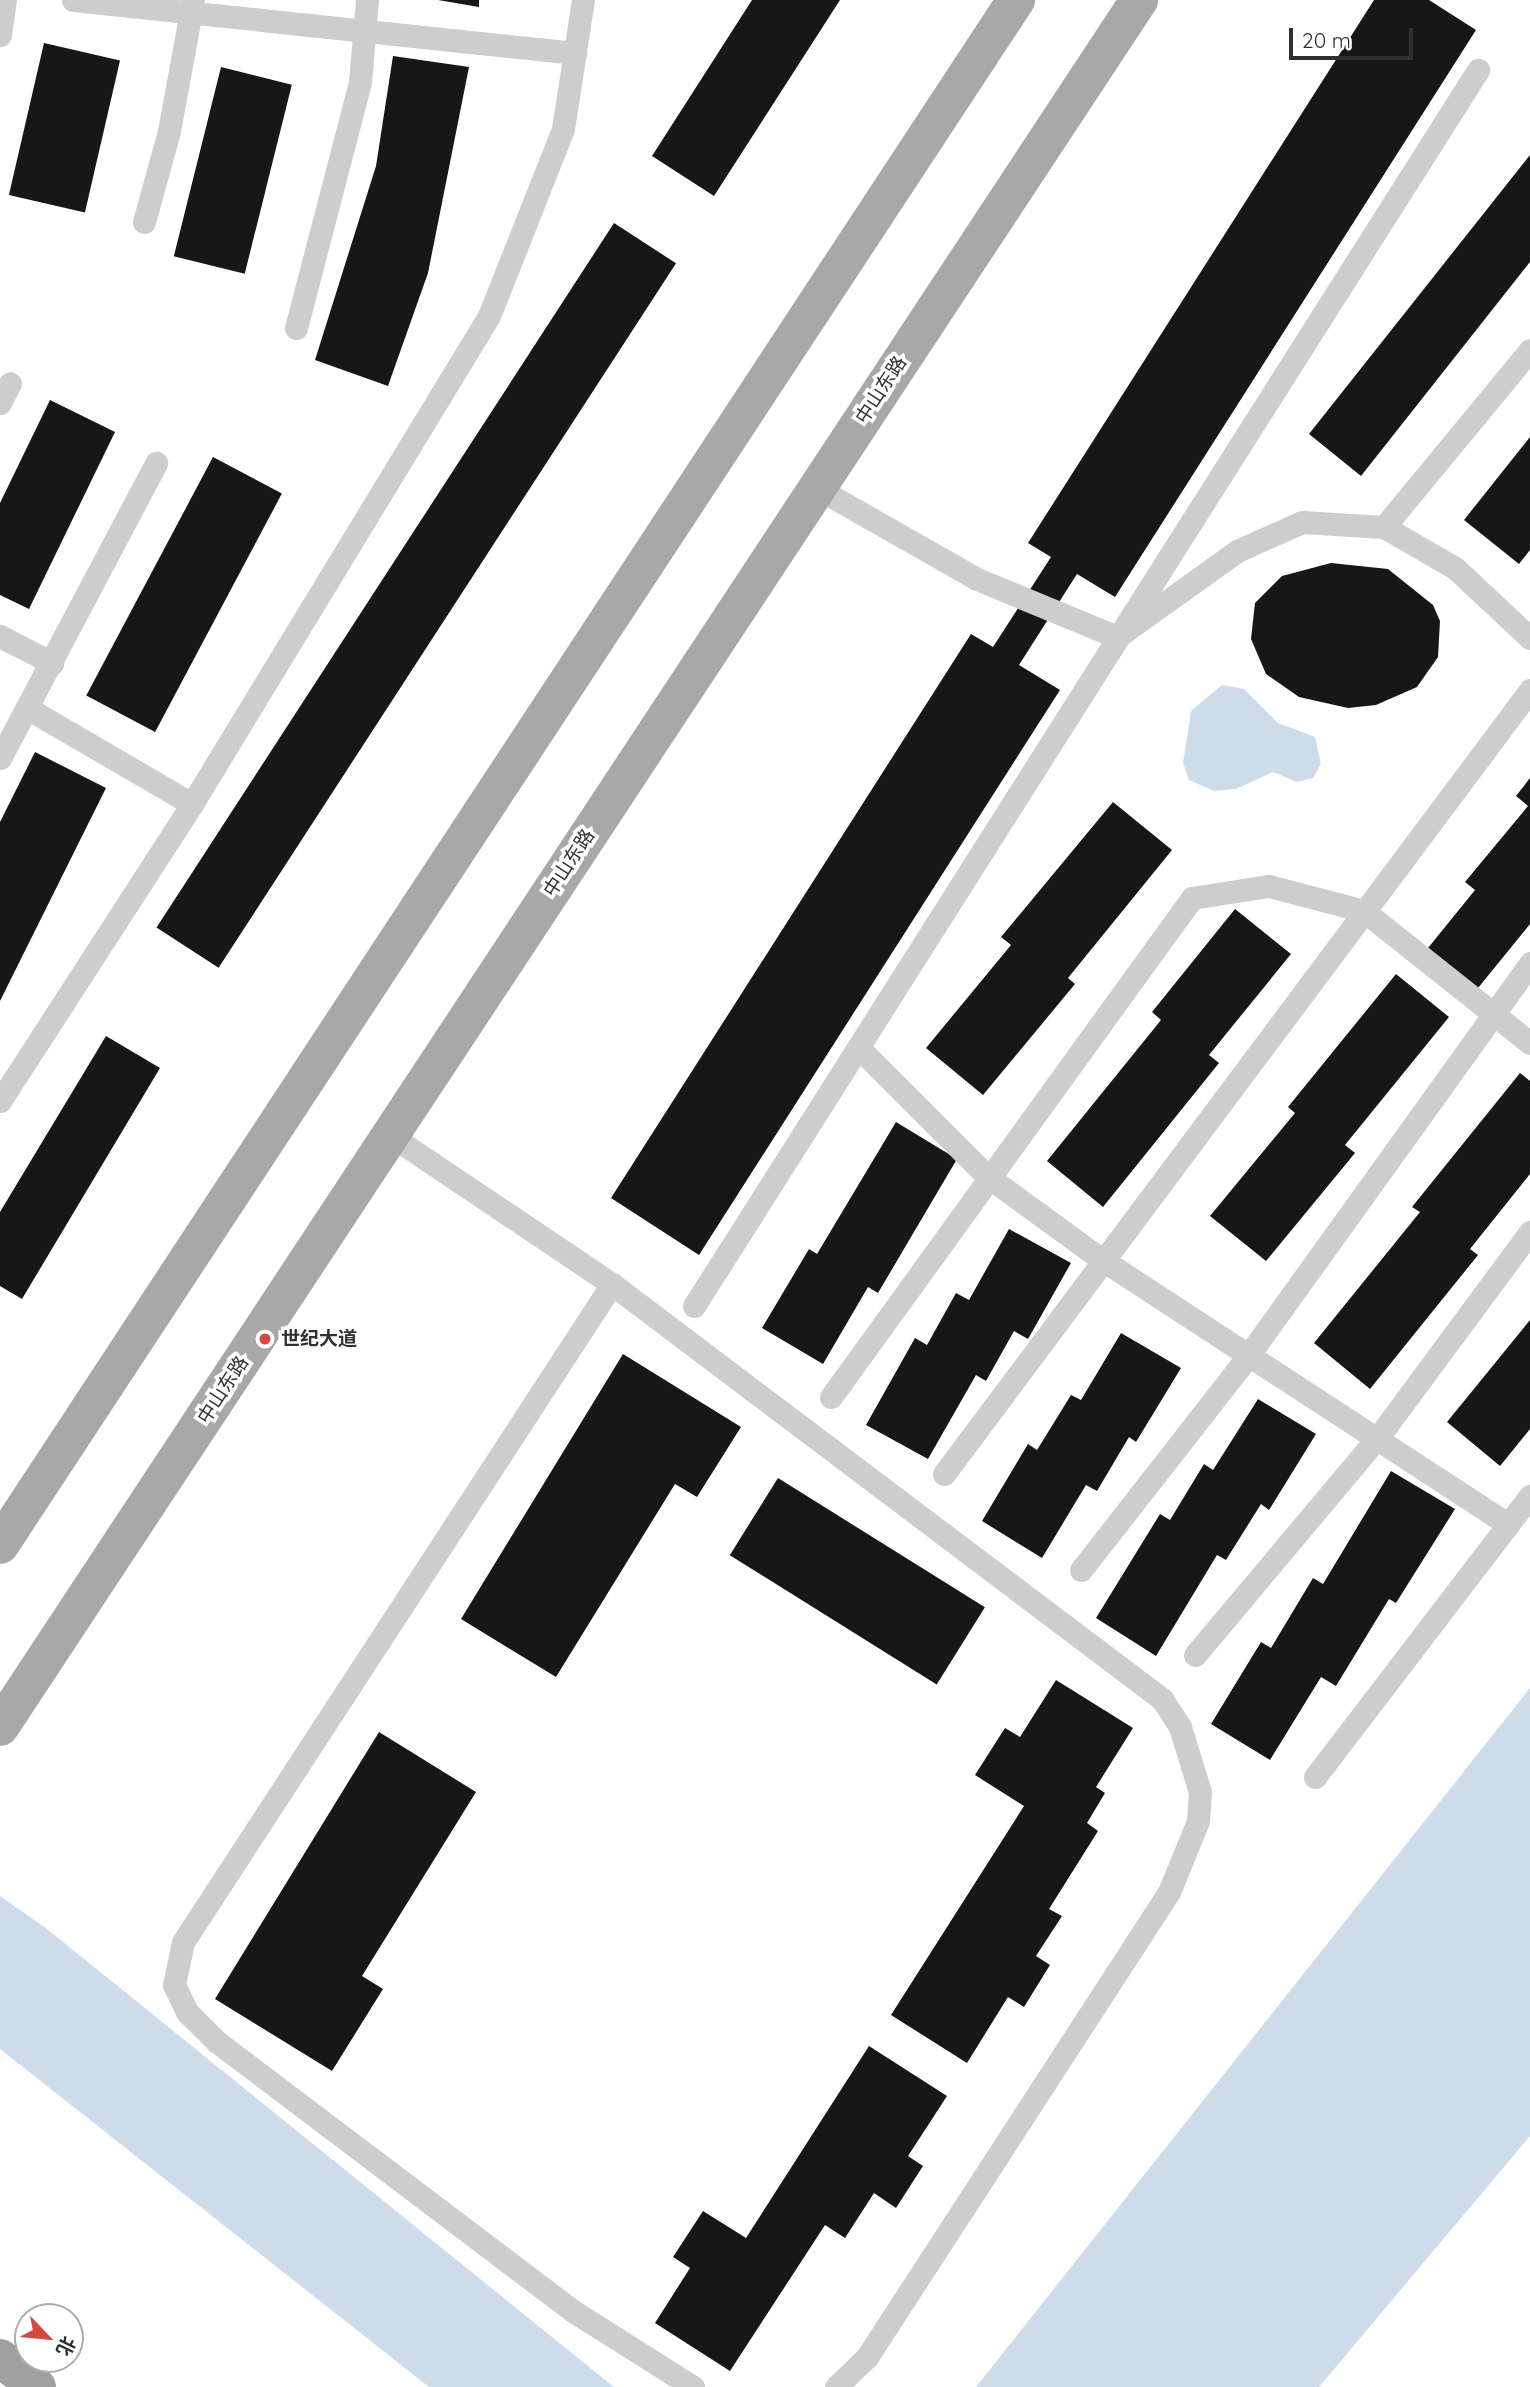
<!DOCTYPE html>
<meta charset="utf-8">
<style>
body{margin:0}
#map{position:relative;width:1530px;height:2387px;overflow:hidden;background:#fff;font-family:Quicksand,"Noto Sans SC",sans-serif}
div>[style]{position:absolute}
.water>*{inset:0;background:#cedcea}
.building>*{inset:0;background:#171717;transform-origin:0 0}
.service>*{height:23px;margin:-11.5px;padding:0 11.5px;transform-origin:11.5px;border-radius:11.5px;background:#cdcdcd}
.primary>*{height:38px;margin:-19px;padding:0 19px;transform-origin:19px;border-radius:19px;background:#a8a8a8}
.trunk>*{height:38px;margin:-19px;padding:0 19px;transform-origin:19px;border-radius:19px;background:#a0a0a0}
.dots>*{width:19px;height:19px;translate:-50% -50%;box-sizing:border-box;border:4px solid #fff;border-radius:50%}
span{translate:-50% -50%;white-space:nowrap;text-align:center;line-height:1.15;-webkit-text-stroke:7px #fff;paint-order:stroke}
.street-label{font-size:19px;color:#303030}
.poi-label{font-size:19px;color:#303030;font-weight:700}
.left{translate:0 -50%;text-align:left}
.north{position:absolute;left:14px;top:2303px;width:70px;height:70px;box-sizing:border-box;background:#fff;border:2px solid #acacac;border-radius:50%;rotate:116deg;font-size:19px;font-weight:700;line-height:28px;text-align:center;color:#303030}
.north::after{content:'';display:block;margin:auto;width:24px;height:32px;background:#d74742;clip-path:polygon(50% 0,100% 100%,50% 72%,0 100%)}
.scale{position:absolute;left:1289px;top:28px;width:124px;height:32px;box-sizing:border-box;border:4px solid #303030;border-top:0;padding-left:9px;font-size:21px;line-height:24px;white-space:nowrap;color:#303030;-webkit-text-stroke:5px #fff;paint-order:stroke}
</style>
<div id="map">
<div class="water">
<div style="clip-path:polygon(1222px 685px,1244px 689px,1278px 723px,1315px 737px,1321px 764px,1313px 778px,1297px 782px,1273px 772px,1236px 789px,1214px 791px,1189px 780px,1183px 763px,1191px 711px)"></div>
<div style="clip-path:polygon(1530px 1688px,1530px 2136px,1319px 2387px,976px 2387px)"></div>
<div style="clip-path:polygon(0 1896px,47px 1929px,614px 2387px,429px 2387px,0 2049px)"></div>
</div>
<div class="building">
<div style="clip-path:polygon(438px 0,479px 0,479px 7px)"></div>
<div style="clip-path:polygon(752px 0,840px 0,714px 196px,652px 156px)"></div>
<div style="clip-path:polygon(1374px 0,1429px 0,1476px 30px,1115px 597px,1077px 574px,1019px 665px,1060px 690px,699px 1255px,611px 1198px,971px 634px,993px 647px,1051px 557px,1028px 543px)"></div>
<div style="left:44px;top:43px;width:78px;height:156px;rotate:13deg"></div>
<div style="clip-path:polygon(393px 56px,469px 67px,428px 273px,388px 386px,315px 360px,376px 166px)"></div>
<div style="left:221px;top:67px;width:73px;height:195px;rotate:14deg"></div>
<div style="clip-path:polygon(1530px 155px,1530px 262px,1361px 476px,1309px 434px)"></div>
<div style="left:614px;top:223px;width:74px;height:840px;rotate:33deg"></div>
<div style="clip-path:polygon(50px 400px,115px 432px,29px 609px,0 595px,0 503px)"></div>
<div style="clip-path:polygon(1530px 437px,1530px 550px,1519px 564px,1464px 520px)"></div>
<div style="left:213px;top:457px;width:78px;height:270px;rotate:28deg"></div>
<div style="clip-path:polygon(1331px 563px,1388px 569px,1433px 605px,1440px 621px,1438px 657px,1417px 687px,1376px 705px,1348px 708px,1299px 697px,1266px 674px,1251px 639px,1255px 603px,1282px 576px)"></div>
<div style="clip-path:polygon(35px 752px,106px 788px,0 1001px,0 822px)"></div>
<div style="clip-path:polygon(1530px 778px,1530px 924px,1478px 988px,1428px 948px,1475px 890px,1465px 882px,1528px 806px,1516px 796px)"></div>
<div style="clip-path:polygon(1113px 802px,1172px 850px,1068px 978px,1075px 984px,983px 1095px,926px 1048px,1011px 945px,1001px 937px)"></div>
<div style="clip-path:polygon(1235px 909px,1291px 954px,1209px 1055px,1219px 1063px,1103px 1207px,1047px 1161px,1161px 1020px,1152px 1012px)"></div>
<div style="clip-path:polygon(1396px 974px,1449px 1017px,1345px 1145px,1355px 1153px,1266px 1261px,1210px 1216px,1295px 1113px,1288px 1107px)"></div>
<div style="clip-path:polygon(106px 1036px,160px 1068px,22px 1299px,0 1286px,0 1212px)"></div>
<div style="clip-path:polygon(1520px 1073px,1530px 1081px,1530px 1174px,1470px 1249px,1478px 1255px,1370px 1389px,1314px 1343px,1420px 1212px,1412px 1207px)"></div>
<div style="clip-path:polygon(896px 1122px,957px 1159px,878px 1293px,868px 1287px,823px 1364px,762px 1328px,809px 1249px,817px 1254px)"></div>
<div style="clip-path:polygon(1009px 1229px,1071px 1263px,1028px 1339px,1014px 1331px,986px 1381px,976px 1375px,928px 1459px,866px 1425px,915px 1338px,927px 1345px,956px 1293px,969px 1300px)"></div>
<div style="clip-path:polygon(1530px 1320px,1530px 1429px,1500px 1466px,1447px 1422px)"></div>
<div style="clip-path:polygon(1121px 1333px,1181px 1368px,1136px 1442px,1129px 1437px,1097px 1491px,1086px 1485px,1042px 1558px,982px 1521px,1028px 1444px,1037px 1450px,1071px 1395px,1081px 1400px)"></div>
<div style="clip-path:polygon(623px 1354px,741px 1427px,697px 1497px,675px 1484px,556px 1677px,461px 1619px)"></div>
<div style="clip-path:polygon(1258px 1399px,1316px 1434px,1269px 1510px,1261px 1504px,1226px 1560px,1217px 1555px,1156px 1656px,1096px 1618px,1160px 1514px,1170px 1520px,1204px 1464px,1213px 1470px)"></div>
<div style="clip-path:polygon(1391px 1471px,1455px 1509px,1396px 1603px,1389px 1599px,1336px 1686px,1321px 1677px,1270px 1760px,1211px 1724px,1261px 1642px,1271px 1648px,1313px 1578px,1323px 1584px)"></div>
<div style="left:778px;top:1478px;width:244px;height:91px;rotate:32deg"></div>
<div style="clip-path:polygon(1056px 1680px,1133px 1728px,1096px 1787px,1105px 1793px,1087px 1823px,1098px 1831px,1049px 1909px,1062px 1916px,1036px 1956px,1050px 1965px,1024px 2007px,1008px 1997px,967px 2063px,891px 2015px,1024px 1806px,975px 1775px,1005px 1728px,1020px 1737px)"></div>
<div style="clip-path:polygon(379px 1732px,476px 1792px,362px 1976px,383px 1989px,332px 2071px,215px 1999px)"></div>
<div style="clip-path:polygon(869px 2046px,947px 2096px,908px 2156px,923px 2166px,896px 2208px,874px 2193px,845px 2238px,825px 2225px,730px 2371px,655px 2323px,690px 2268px,673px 2257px,703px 2211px,746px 2238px)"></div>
</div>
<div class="service">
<div style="left:73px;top:0;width:505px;rotate:6.03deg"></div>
<div style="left:0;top:35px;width:35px;rotate:-82deg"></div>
<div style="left:144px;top:222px;width:94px;rotate:-74.6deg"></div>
<div style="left:169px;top:131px;width:133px;rotate:-79.6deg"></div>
<div style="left:296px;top:328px;width:254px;rotate:-75.4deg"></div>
<div style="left:360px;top:82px;width:82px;rotate:-85.1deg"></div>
<div style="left:0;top:403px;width:22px;rotate:-63deg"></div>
<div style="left:817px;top:488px;width:184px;rotate:29.6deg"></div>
<div style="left:977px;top:579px;width:152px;rotate:22.5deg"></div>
<div style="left:1117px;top:637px;width:148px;rotate:-35.6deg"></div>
<div style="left:1237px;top:551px;width:71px;rotate:-24deg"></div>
<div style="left:1302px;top:522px;width:82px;rotate:3.5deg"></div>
<div style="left:1384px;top:527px;width:82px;rotate:30deg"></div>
<div style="left:1455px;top:568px;width:103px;rotate:43deg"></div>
<div style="left:1384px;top:527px;width:229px;rotate:-50.5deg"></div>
<div style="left:0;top:636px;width:59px;rotate:27.4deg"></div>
<div style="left:27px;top:708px;width:191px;rotate:30.2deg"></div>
<div style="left:0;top:758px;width:334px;rotate:-62.1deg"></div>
<div style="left:861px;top:1050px;width:178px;rotate:45deg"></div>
<div style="left:987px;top:1176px;width:141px;rotate:36.1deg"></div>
<div style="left:1101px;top:1259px;width:486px;rotate:33.1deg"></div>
<div style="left:0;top:1101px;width:354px;rotate:-57.1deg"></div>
<div style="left:192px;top:804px;width:571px;rotate:-58.68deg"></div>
<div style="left:489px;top:316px;width:201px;rotate:-68.4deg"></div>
<div style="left:563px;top:129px;width:131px;rotate:-81.2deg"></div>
<div style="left:390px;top:1135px;width:267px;rotate:33.9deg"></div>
<div style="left:612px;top:1284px;width:689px;rotate:37.04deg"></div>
<div style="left:1162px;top:1699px;width:33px;rotate:57deg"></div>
<div style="left:1180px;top:1727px;width:68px;rotate:72.9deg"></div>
<div style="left:1200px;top:1792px;width:29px;rotate:94deg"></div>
<div style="left:1198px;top:1821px;width:77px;rotate:112.2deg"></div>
<div style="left:1169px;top:1892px;width:554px;rotate:123deg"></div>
<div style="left:867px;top:2357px;width:43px;rotate:135.9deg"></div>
<div style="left:612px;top:1284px;width:785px;rotate:123.1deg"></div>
<div style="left:183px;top:1942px;width:44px;rotate:101.8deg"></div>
<div style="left:174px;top:1985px;width:30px;rotate:64deg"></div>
<div style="left:187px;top:2012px;width:41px;rotate:45deg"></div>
<div style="left:216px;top:2041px;width:448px;rotate:37.1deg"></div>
<div style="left:573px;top:2311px;width:142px;rotate:32.3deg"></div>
<div style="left:694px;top:1306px;width:1464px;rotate:-57.61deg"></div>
<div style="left:831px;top:1397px;width:616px;rotate:-54.12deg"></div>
<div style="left:1192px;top:898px;width:78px;rotate:-8.9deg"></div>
<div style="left:1269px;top:886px;width:98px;rotate:14.7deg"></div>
<div style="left:1364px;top:911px;width:212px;rotate:38.5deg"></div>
<div style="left:944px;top:1474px;width:979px;rotate:-53.22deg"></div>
<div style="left:1081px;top:1570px;width:271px;rotate:-52deg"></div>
<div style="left:1248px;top:1356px;width:484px;rotate:-54.3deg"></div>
<div style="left:1195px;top:1655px;width:286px;rotate:-50deg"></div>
<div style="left:1379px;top:1436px;width:254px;rotate:-53.5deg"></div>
<div style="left:1315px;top:1777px;width:354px;rotate:-52.6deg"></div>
</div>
<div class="primary">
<div style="left:0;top:1545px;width:1849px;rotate:-56.67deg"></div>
<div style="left:0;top:1727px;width:2069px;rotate:-56.59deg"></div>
</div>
<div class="trunk">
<div style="left:0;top:2358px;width:47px;rotate:38.1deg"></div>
</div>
<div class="dots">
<div style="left:265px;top:1339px;background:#d74742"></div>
</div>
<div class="street-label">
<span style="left:881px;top:390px;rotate:-57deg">中山东路</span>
<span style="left:569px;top:863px;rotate:-57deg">中山东路</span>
<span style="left:223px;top:1390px;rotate:-57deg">中山东路</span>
</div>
<div class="poi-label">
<span class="left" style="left:281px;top:1339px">世纪大道</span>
</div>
<div class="north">北</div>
<div class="scale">20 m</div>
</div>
